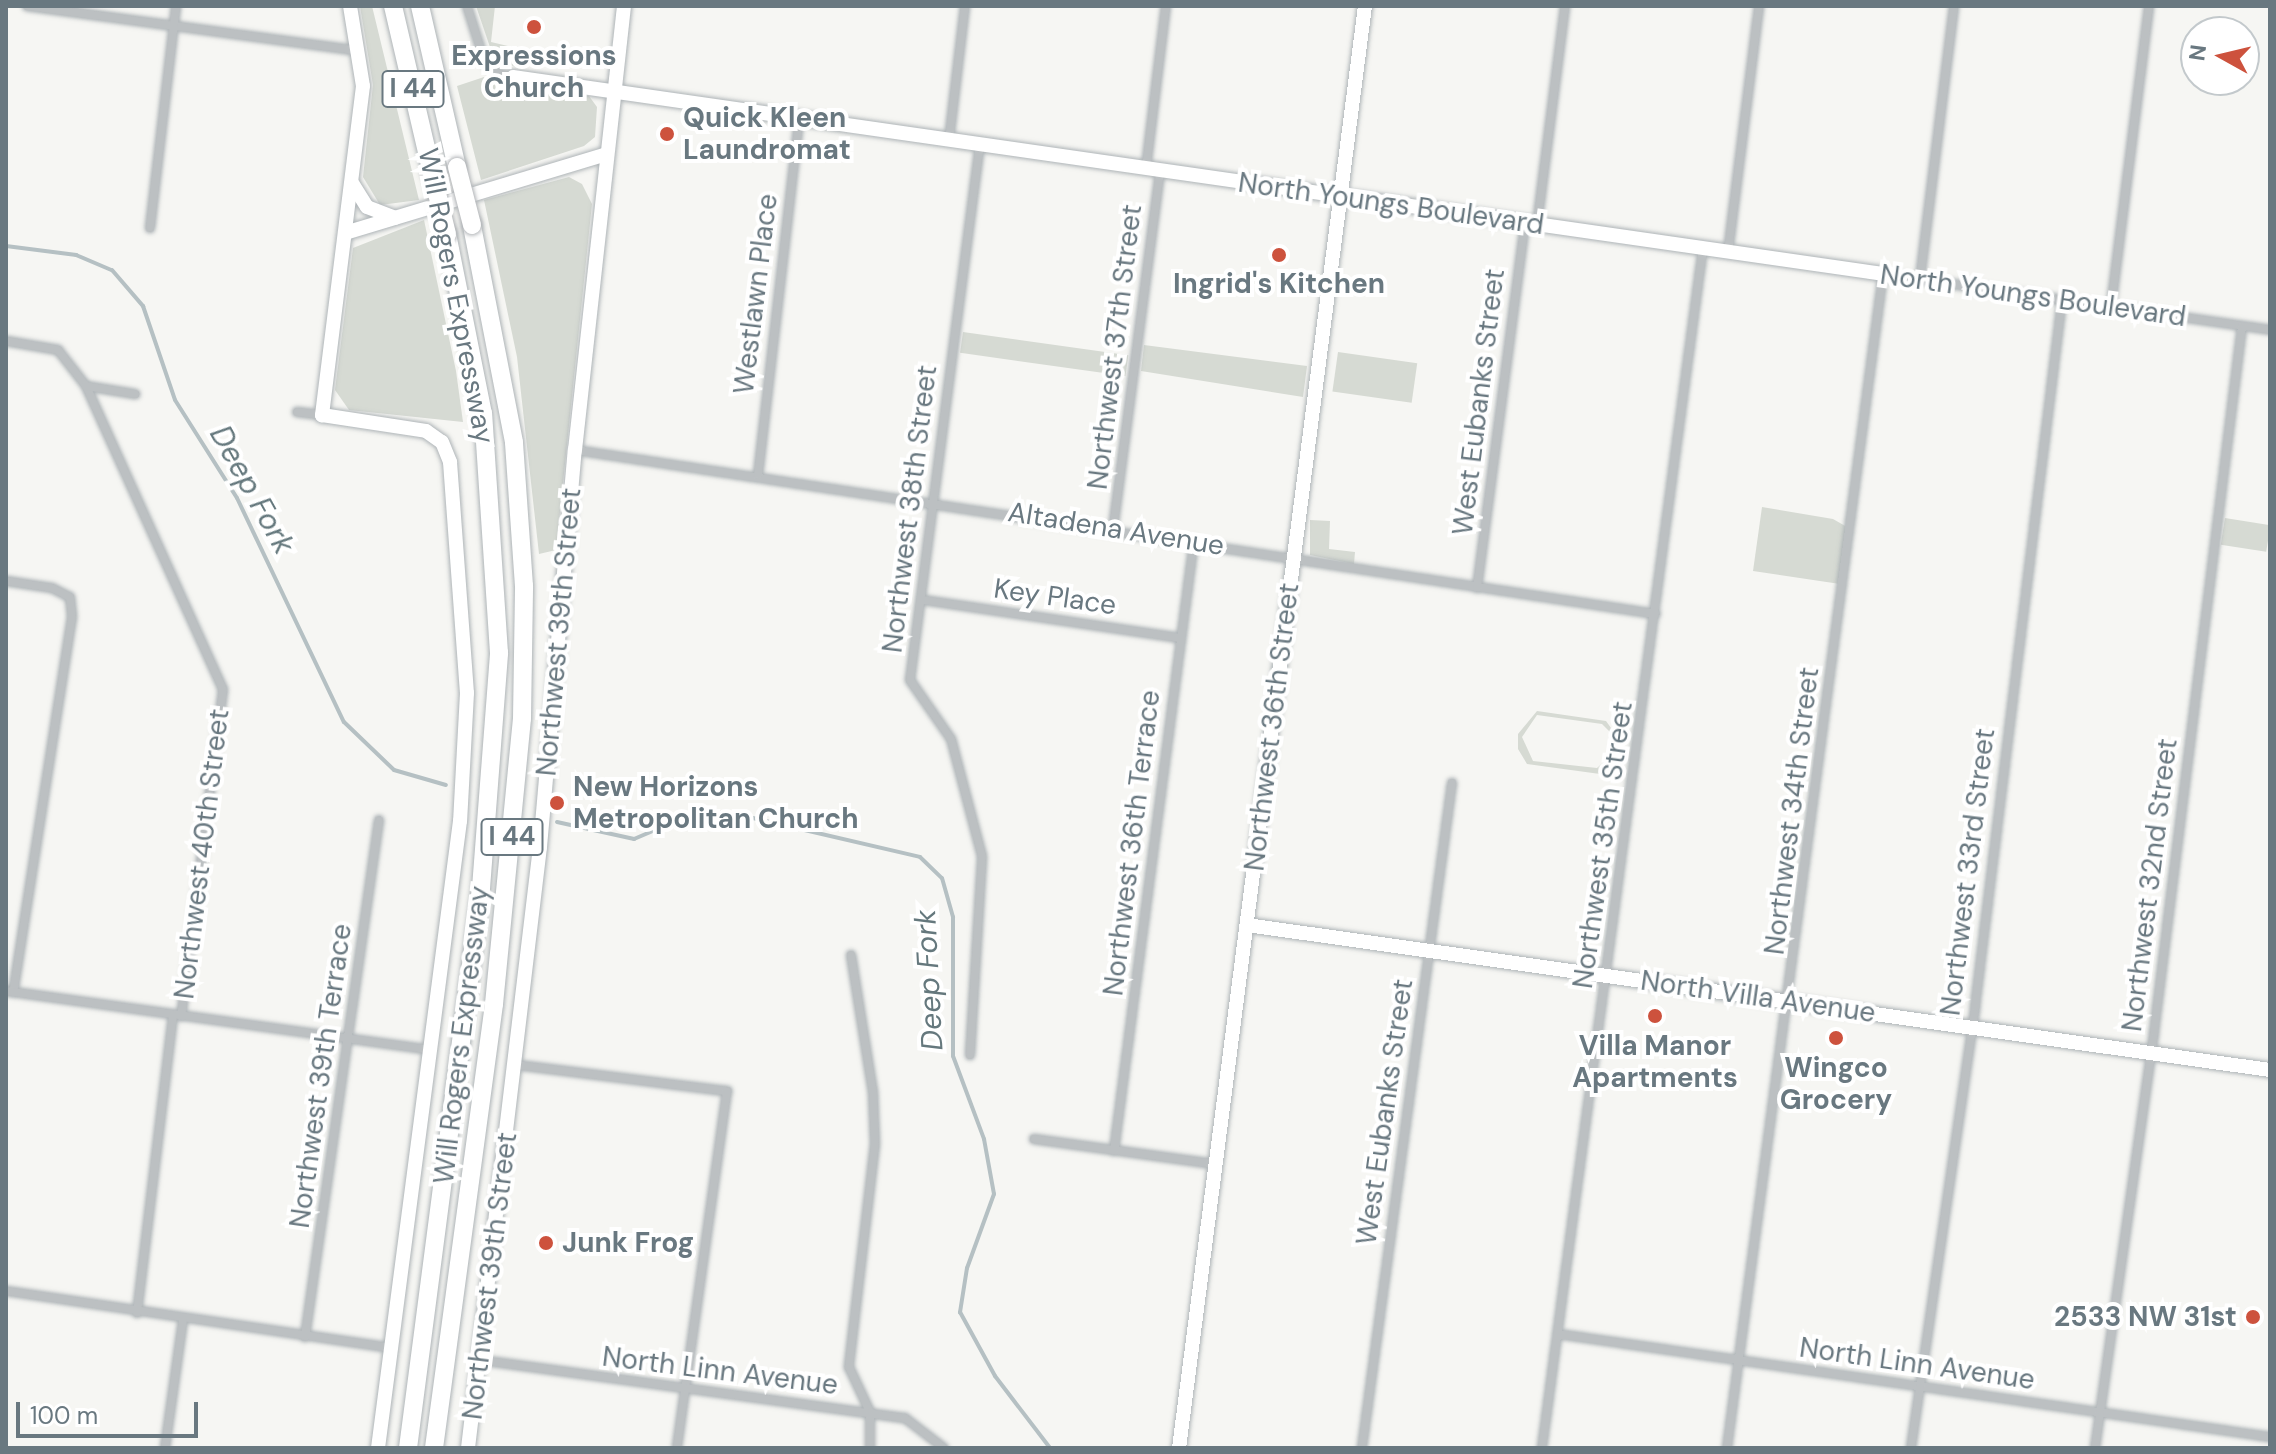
<!DOCTYPE html>
<style>
body{margin:0}
#map{position:relative;width:2276px;height:1454px;overflow:hidden;background:#f6f6f3;font-family:"DM Sans",sans-serif}
div>[style]{position:absolute}
.green>*{inset:0;background:#d6dad3;transform-origin:0 0}
.stream>*{height:4px;margin:-2px;padding:0 2px;transform-origin:2px;border-radius:2px;background:#b5c0c3}
.roads{filter:drop-shadow(0 0 2px #aeb4b7) drop-shadow(0 0 2px #aeb4b7)}
.street>*{height:8px;margin:-4px;padding:0 4px;transform-origin:4px;border-radius:4px;background:#bcc0c2}
.secondary>*{height:14px;margin:-7px;padding:0 7px;transform-origin:7px;border-radius:7px;background:#fff}
.highway>*{height:18px;margin:-9px;padding:0 9px;transform-origin:9px;border-radius:9px;background:#fff}
.bridges{filter:drop-shadow(0 0 2px #b2b5b8) drop-shadow(0 0 2px #b2b5b8)}
.highway-bridge>*{height:18px;margin:-9px;padding:0 9px;transform-origin:9px;border-radius:9px;background:#fff}
.dots>*{width:22px;height:22px;translate:-50% -50%;box-sizing:border-box;border:4px solid #fff;border-radius:50%}
span{translate:-50% -50%;white-space:nowrap;text-align:center;line-height:1.15;-webkit-text-stroke:8px #fff;paint-order:stroke}
.shield-label span{padding:2px 6px;background:#fff;border:2px solid;border-radius:6px;-webkit-text-stroke-width:0}
.shield-label{font-size:26px;color:#697880;font-weight:700}
.poi-label{font-size:28px;color:#697880;font-weight:700}
.left{translate:0 -50%;text-align:left}
.right{translate:-100% -50%;text-align:right}
.street-label{font-size:28px;color:#697880}
.water-label{font-size:30px;color:#65787d;font-style:italic}
.frame{position:absolute;inset:0;border:8px solid #697880;pointer-events:none}
.north{position:absolute;left:2180px;top:16px;width:80px;height:80px;box-sizing:border-box;background:#fff;border:2px solid #c3c9cc;border-radius:50%;rotate:278deg;font-size:22px;font-weight:700;line-height:32px;text-align:center;color:#697880}
.north::after{content:'';display:block;margin:auto;width:28px;height:36px;background:#cd523d;clip-path:polygon(50% 0,100% 100%,50% 72%,0 100%)}
.scale{position:absolute;left:16px;top:1402px;width:182px;height:36px;box-sizing:border-box;border:4px solid #697880;border-top:0;padding-left:10px;font-size:24px;line-height:28px;white-space:nowrap;color:#697880;-webkit-text-stroke:6px #fff;paint-order:stroke}
</style>
<div id="map">
<div class="green">
<div style="clip-path:polygon(360px 6px,372px 6px,419px 200px,380px 205px,363px 177px,373px 85px)"></div>
<div style="clip-path:polygon(476px 6px,495px 6px,491px 42px,517px 48px,515px 67px,493px 56px)"></div>
<div style="clip-path:polygon(484px 77px,498px 85px,589px 96px,597px 107px,595px 137px,584px 146px,481px 180px,457px 86px)"></div>
<div style="clip-path:polygon(569px 177px,582px 184px,592px 204px,556px 550px,539px 554px,517px 357px,484px 200px)"></div>
<div style="clip-path:polygon(424px 220px,456px 371px,463px 422px,349px 410px,335px 390px,353px 248px)"></div>
<div style="left:963px;top:332px;width:167px;height:21px;rotate:8deg"></div>
<div style="clip-path:polygon(1144px 345px,1307px 366px,1303px 397px,1141px 371px)"></div>
<div style="left:1338px;top:352px;width:80px;height:40px;rotate:8deg"></div>
<div style="clip-path:polygon(1762px 507px,1833px 519px,1847px 527px,1840px 584px,1753px 571px)"></div>
<div style="left:2225px;top:518px;width:46px;height:27px;rotate:9deg"></div>
<div style="clip-path:polygon(1310px 520px,1330px 521px,1329px 549px,1355px 552px,1354px 564px,1310px 555px)"></div>
<div style="clip-path:polygon(evenodd,1537px 711px,1606px 721px,1619px 739px,1615px 764px,1600px 774px,1527px 764px,1518px 749px,1518px 734px,1537px 711px,1537px 715px,1602px 724px,1613px 735px,1613px 753px,1597px 768px,1533px 761px,1522px 737px,1537px 715px)"></div>
</div>
<div class="stream">
<div style="left:6px;top:246px;width:71px;rotate:7.3deg"></div>
<div style="left:76px;top:255px;width:39px;rotate:23deg"></div>
<div style="left:112px;top:270px;width:48px;rotate:49.3deg"></div>
<div style="left:143px;top:306px;width:99px;rotate:71.2deg"></div>
<div style="left:175px;top:400px;width:116px;rotate:57.7deg"></div>
<div style="left:237px;top:498px;width:248px;rotate:64.5deg"></div>
<div style="left:344px;top:722px;width:69px;rotate:43.8deg"></div>
<div style="left:394px;top:770px;width:54px;rotate:16.1deg"></div>
<div style="left:557px;top:822px;width:79px;rotate:12.4deg"></div>
<div style="left:634px;top:839px;width:69px;rotate:-23.2deg"></div>
<div style="left:697px;top:812px;width:30px"></div>
<div style="left:727px;top:812px;width:198px;rotate:13.1deg"></div>
<div style="left:920px;top:857px;width:30px;rotate:44deg"></div>
<div style="left:942px;top:878px;width:41px;rotate:74.2deg"></div>
<div style="left:953px;top:917px;width:139px;rotate:90deg"></div>
<div style="left:953px;top:1056px;width:89px;rotate:69.5deg"></div>
<div style="left:984px;top:1139px;width:56px;rotate:79.7deg"></div>
<div style="left:994px;top:1194px;width:79px;rotate:110deg"></div>
<div style="left:967px;top:1268px;width:45px;rotate:99deg"></div>
<div style="left:960px;top:1312px;width:73px;rotate:61.3deg"></div>
<div style="left:995px;top:1376px;width:91px;rotate:52.6deg"></div>
</div>
<div class="roads">
<div class="street">
<div style="left:27px;top:6px;width:336px;rotate:7.7deg"></div>
<div style="left:467px;top:6px;width:57px;rotate:72.5deg"></div>
<div style="left:484px;top:60px;width:18px;rotate:47deg"></div>
<div style="left:496px;top:73px;width:17px;rotate:13deg"></div>
<div style="left:949px;top:140px;width:135px;rotate:-83.2deg"></div>
<div style="left:1146px;top:168px;width:163px;rotate:-83deg"></div>
<div style="left:1537px;top:225px;width:221px;rotate:-82.7deg"></div>
<div style="left:150px;top:228px;width:224px;rotate:-83.3deg"></div>
<div style="left:1728px;top:252px;width:248px;rotate:-82.8deg"></div>
<div style="left:1920px;top:279px;width:275px;rotate:-82.9deg"></div>
<div style="left:2111px;top:307px;width:303px;rotate:-82.8deg"></div>
<div style="left:6px;top:341px;width:53px;rotate:9.8deg"></div>
<div style="left:58px;top:350px;width:46px;rotate:52.1deg"></div>
<div style="left:86px;top:386px;width:333px;rotate:65.7deg"></div>
<div style="left:223px;top:690px;width:329px;rotate:97.3deg"></div>
<div style="left:86px;top:386px;width:50px;rotate:9.3deg"></div>
<div style="left:297px;top:412px;width:25px;rotate:7deg"></div>
<div style="left:575px;top:450px;width:1093px;rotate:8.63deg"></div>
<div style="left:758px;top:475px;width:359px;rotate:-83.4deg"></div>
<div style="left:1113px;top:529px;width:362px;rotate:-82.5deg"></div>
<div style="left:6px;top:581px;width:47px;rotate:8.7deg"></div>
<div style="left:52px;top:588px;width:20px;rotate:27deg"></div>
<div style="left:70px;top:597px;width:20px;rotate:84deg"></div>
<div style="left:72px;top:617px;width:380px;rotate:98.9deg"></div>
<div style="left:1477px;top:588px;width:368px;rotate:-82.5deg"></div>
<div style="left:923px;top:600px;width:261px;rotate:8.4deg"></div>
<div style="left:851px;top:955px;width:139px;rotate:80.9deg"></div>
<div style="left:873px;top:1092px;width:52px;rotate:87.8deg"></div>
<div style="left:875px;top:1144px;width:225px;rotate:96.7deg"></div>
<div style="left:849px;top:1367px;width:50px;rotate:65deg"></div>
<div style="left:870px;top:1412px;width:36px;rotate:90deg"></div>
<div style="left:6px;top:991px;width:430px;rotate:7.9deg"></div>
<div style="left:970px;top:1055px;width:199px;rotate:-86.5deg"></div>
<div style="left:982px;top:856px;width:121px;rotate:-104.8deg"></div>
<div style="left:951px;top:739px;width:72px;rotate:-124.8deg"></div>
<div style="left:910px;top:680px;width:541px;rotate:-82.56deg"></div>
<div style="left:517px;top:1065px;width:212px;rotate:7.1deg"></div>
<div style="left:727px;top:1091px;width:360px;rotate:98deg"></div>
<div style="left:1034px;top:1139px;width:183px;rotate:7.9deg"></div>
<div style="left:1114px;top:1151px;width:615px;rotate:-82.53deg"></div>
<div style="left:6px;top:1291px;width:391px;rotate:8.4deg"></div>
<div style="left:137px;top:1313px;width:300px;rotate:-83.1deg"></div>
<div style="left:1558px;top:1334px;width:719px;rotate:8.23deg"></div>
<div style="left:305px;top:1337px;width:522px;rotate:-81.85deg"></div>
<div style="left:480px;top:1360px;width:429px;rotate:7.8deg"></div>
<div style="left:905px;top:1418px;width:49px;rotate:37.6deg"></div>
<div style="left:165px;top:1448px;width:129px;rotate:-82deg"></div>
<div style="left:1362px;top:1448px;width:671px;rotate:-82.29deg"></div>
<div style="left:1542px;top:1448px;width:1211px;rotate:-82.36deg"></div>
<div style="left:1727px;top:1448px;width:1184px;rotate:-82.43deg"></div>
<div style="left:1883px;top:274px;width:391px;rotate:8.2deg"></div>
<div style="left:1911px;top:1448px;width:446px;rotate:-81.7deg"></div>
<div style="left:1975px;top:1007px;width:712px;rotate:-82.98deg"></div>
<div style="left:2095px;top:1448px;width:420px;rotate:-81.9deg"></div>
<div style="left:2154px;top:1032px;width:711px;rotate:-82.89deg"></div>
</div>
<div class="secondary">
<div style="left:350px;top:6px;width:81px;rotate:80.8deg"></div>
<div style="left:363px;top:86px;width:332px;rotate:97.1deg"></div>
<div style="left:322px;top:415px;width:105px;rotate:8.7deg"></div>
<div style="left:426px;top:431px;width:19px;rotate:35deg"></div>
<div style="left:442px;top:442px;width:22px;rotate:68deg"></div>
<div style="left:450px;top:462px;width:232px;rotate:85.8deg"></div>
<div style="left:467px;top:693px;width:128px;rotate:93.1deg"></div>
<div style="left:460px;top:821px;width:632px;rotate:97.45deg"></div>
<div style="left:513px;top:77px;width:1384px;rotate:8.18deg"></div>
<div style="left:352px;top:183px;width:28px;rotate:58deg"></div>
<div style="left:367px;top:207px;width:30px;rotate:21deg"></div>
<div style="left:345px;top:233px;width:273px;rotate:-16.8deg"></div>
<div style="left:1247px;top:925px;width:1033px;rotate:8.07deg"></div>
<div style="left:468px;top:1448px;width:605px;rotate:-83.17deg"></div>
<div style="left:540px;top:847px;width:399px;rotate:-85deg"></div>
<div style="left:575px;top:450px;width:447px;rotate:-83.7deg"></div>
<div style="left:1179px;top:1448px;width:1454px;rotate:-82.65deg"></div>
</div>
<div class="highway">
<div style="left:393px;top:6px;width:171px;rotate:76.9deg"></div>
<div style="left:420px;top:6px;width:165px;rotate:77.1deg"></div>
<div style="left:408px;top:1448px;width:565px;rotate:-82.57deg"></div>
<div style="left:481px;top:888px;width:236px;rotate:-85.6deg"></div>
<div style="left:499px;top:653px;width:240px;rotate:-93.8deg"></div>
<div style="left:483px;top:414px;width:184px;rotate:-101.3deg"></div>
<div style="left:434px;top:1448px;width:448px;rotate:-82.3deg"></div>
<div style="left:494px;top:1004px;width:287px;rotate:-84.4deg"></div>
<div style="left:522px;top:718px;width:132px;rotate:-89.1deg"></div>
<div style="left:524px;top:586px;width:144px;rotate:-94deg"></div>
<div style="left:514px;top:442px;width:221px;rotate:-101deg"></div>
</div>
</div>
<div class="bridges">
<div class="highway-bridge">
<div style="left:457px;top:167px;width:60px;rotate:75.5deg"></div>
<div style="left:432px;top:173px;width:63px;rotate:76.2deg"></div>
</div>
</div>
<div class="dots">
<div style="left:534px;top:27px;background:#cd523d"></div>
<div style="left:667px;top:134px;background:#cd523d"></div>
<div style="left:1279px;top:255px;background:#cd523d"></div>
<div style="left:557px;top:803px;background:#cd523d"></div>
<div style="left:1655px;top:1016px;background:#cd523d"></div>
<div style="left:1836px;top:1038px;background:#cd523d"></div>
<div style="left:546px;top:1243px;background:#cd523d"></div>
<div style="left:2253px;top:1317px;background:#cd523d"></div>
</div>
<div class="shield-label">
<span style="left:413px;top:89px">I 44</span>
<span style="left:512px;top:837px">I 44</span>
</div>
<div class="poi-label">
<span style="left:534px;top:72px">Expressions<br>Church</span>
<span class="left" style="left:683px;top:134px">Quick Kleen<br>Laundromat</span>
<span style="left:1279px;top:284px">Ingrid's Kitchen</span>
<span class="left" style="left:573px;top:803px">New Horizons<br>Metropolitan Church</span>
<span style="left:1655px;top:1062px">Villa Manor<br>Apartments</span>
<span style="left:1836px;top:1084px">Wingco<br>Grocery</span>
<span class="left" style="left:562px;top:1243px">Junk Frog</span>
<span class="right" style="left:2237px;top:1317px">2533 NW 31st</span>
</div>
<div class="street-label">
<span style="left:1391px;top:204px;rotate:8deg">North Youngs Boulevard</span>
<span style="left:756px;top:294px;rotate:-83deg">Westlawn Place</span>
<span style="left:456px;top:296px;rotate:79deg">Will Rogers Expressway</span>
<span style="left:2033px;top:296px;rotate:8deg">North Youngs Boulevard</span>
<span style="left:1115px;top:347px;rotate:-83deg">Northwest 37th Street</span>
<span style="left:1479px;top:402px;rotate:-83deg">West Eubanks Street</span>
<span style="left:910px;top:509px;rotate:-83deg">Northwest 38th Street</span>
<span style="left:1116px;top:529px;rotate:9deg">Altadena Avenue</span>
<span style="left:1055px;top:597px;rotate:8deg">Key Place</span>
<span style="left:559px;top:632px;rotate:-85deg">Northwest 39th Street</span>
<span style="left:1272px;top:727px;rotate:-83deg">Northwest 36th Street</span>
<span style="left:1792px;top:811px;rotate:-83deg">Northwest 34th Street</span>
<span style="left:1132px;top:843px;rotate:-83deg">Northwest 36th Terrace</span>
<span style="left:1603px;top:845px;rotate:-82deg">Northwest 35th Street</span>
<span style="left:202px;top:854px;rotate:-83deg">Northwest 40th Street</span>
<span style="left:1968px;top:872px;rotate:-83deg">Northwest 33rd Street</span>
<span style="left:2150px;top:885px;rotate:-83deg">Northwest 32nd Street</span>
<span style="left:1758px;top:997px;rotate:8deg">North Villa Avenue</span>
<span style="left:462px;top:1035px;rotate:-83deg">Will Rogers Expressway</span>
<span style="left:321px;top:1076px;rotate:-82deg">Northwest 39th Terrace</span>
<span style="left:1385px;top:1112px;rotate:-82deg">West Eubanks Street</span>
<span style="left:490px;top:1276px;rotate:-83deg">Northwest 39th Street</span>
<span style="left:1917px;top:1364px;rotate:8deg">North Linn Avenue</span>
<span style="left:720px;top:1371px;rotate:7deg">North Linn Avenue</span>
</div>
<div class="water-label">
<span style="left:252px;top:490px;rotate:61deg">Deep Fork</span>
<span style="left:929px;top:980px;rotate:-93deg">Deep Fork</span>
</div>
<div class="frame"></div>
<div class="north">N</div>
<div class="scale">100 m</div>
</div>
